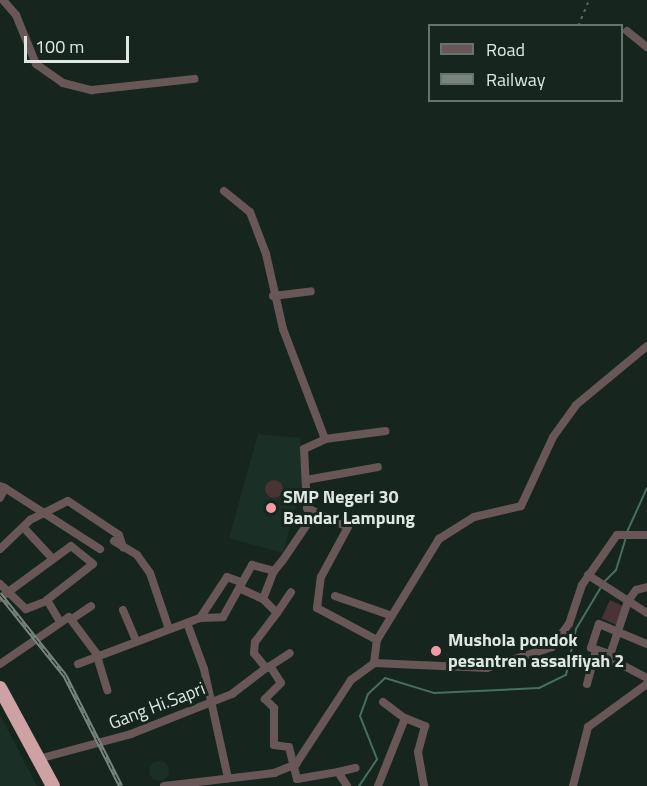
<!DOCTYPE html>
<style>
body{margin:0}
#map{position:relative;width:647px;height:786px;overflow:hidden;background:#17251f;font-family:"Titillium Web",sans-serif}
div>[style]{position:absolute}
.built>*{inset:0;background:#1a3027}
.round{border-radius:50%}
.green>*{inset:0;background:#493334;transform-origin:0 0}
.stream>*{height:2px;margin:-1px;padding:0 1px;transform-origin:1px;border-radius:1px;background:#466f5e}
.path>*{height:1.5px;margin-top:-0.75px;transform-origin:0;background:repeating-linear-gradient(90deg,#5a6661 0 3px,transparent 0 7.5px)}
.street>*{height:8px;margin:-4px;padding:0 4px;transform-origin:4px;border-radius:4px;background:#695758}
.highway>*{height:14px;margin:-7px;padding:0 7px;transform-origin:7px;border-radius:7px;background:#cea1a4}
.rail>*{height:4.5px;margin-top:-2.25px;transform-origin:0;background:repeating-linear-gradient(90deg,#17251f 0 7px,#79847f 0 14px);box-sizing:border-box;border-block:2px solid #79847f}
.dots>*{width:16px;height:16px;translate:-50% -50%;box-sizing:border-box;border:3px solid #17251f;border-radius:50%}
span{translate:-50% -50%;white-space:nowrap;text-align:center;line-height:1.15;-webkit-text-stroke:6px #17251f;paint-order:stroke}
.poi-label{font-size:18px;color:#dee7e2;font-weight:700}
.left{translate:0 -50%;text-align:left}
.street-label{font-size:18px;color:#dee7e2}
.legend{position:absolute;left:428px;top:24px;width:195px;height:78px;box-sizing:border-box;background:#17251f;border:2px solid #67736d;margin:0;padding:8px 10px;list-style:none;font-size:18px;color:#dee7e2}
.legend li{display:flex;align-items:center;gap:12px;height:30px}
.legend b{width:30px;border:2px solid #67736d}
.scale{position:absolute;left:24px;top:36px;width:105px;height:27px;box-sizing:border-box;border:3px solid #dee7e2;border-top:0;padding-left:8px;font-size:18px;line-height:21px;white-space:nowrap;color:#dee7e2;-webkit-text-stroke:4px #17251f;paint-order:stroke}
</style>
<div id="map">
<div class="built">
<div style="clip-path:polygon(258px 434px,300px 438px,303px 481px,283px 553px,229px 538px)"></div>
<div style="clip-path:polygon(0 715px,37px 786px,0 786px)"></div>
<div class="round" style="left:149px;top:761px;width:20px;height:20px"></div>
</div>
<div class="green">
<div class="round" style="left:265px;top:480px;width:18px;height:18px"></div>
<div style="left:610px;top:600px;width:17px;height:20px;rotate:25deg"></div>
</div>
<div class="stream">
<div style="left:627px;top:532px;width:48px;rotate:-65.6deg"></div>
<div style="left:604px;top:582px;width:17px;rotate:-45deg"></div>
<div style="left:616px;top:570px;width:34px;rotate:-73deg"></div>
<div style="left:359px;top:786px;width:32px;rotate:-56deg"></div>
<div style="left:377px;top:759px;width:46px;rotate:-111.6deg"></div>
<div style="left:360px;top:716px;width:23px;rotate:-70deg"></div>
<div style="left:368px;top:694px;width:23px;rotate:-43deg"></div>
<div style="left:385px;top:678px;width:51px;rotate:17deg"></div>
<div style="left:434px;top:693px;width:105px;rotate:-2.7deg"></div>
<div style="left:539px;top:688px;width:30px;rotate:-26deg"></div>
<div style="left:566px;top:675px;width:47px;rotate:-77.7deg"></div>
<div style="left:576px;top:629px;width:49px;rotate:-59.2deg"></div>
</div>
<div class="path">
<div style="left:578px;top:26px;width:28px;rotate:-67deg"></div>
</div>
<div class="street">
<div style="left:3px;top:0;width:20px;rotate:49deg"></div>
<div style="left:16px;top:15px;width:53px;rotate:67.8deg"></div>
<div style="left:36px;top:64px;width:33px;rotate:35deg"></div>
<div style="left:63px;top:83px;width:30px;rotate:14deg"></div>
<div style="left:92px;top:90px;width:103px;rotate:-6.2deg"></div>
<div style="left:627px;top:31px;width:26px;rotate:39deg"></div>
<div style="left:224px;top:191px;width:33px;rotate:39deg"></div>
<div style="left:250px;top:212px;width:45px;rotate:69.1deg"></div>
<div style="left:266px;top:254px;width:77px;rotate:77.2deg"></div>
<div style="left:283px;top:329px;width:118px;rotate:69.1deg"></div>
<div style="left:273px;top:296px;width:38px;rotate:-7deg"></div>
<div style="left:306px;top:480px;width:73px;rotate:-10.2deg"></div>
<div style="left:0;top:486px;width:5px;rotate:22deg"></div>
<div style="left:5px;top:488px;width:11px;rotate:117deg"></div>
<div style="left:5px;top:488px;width:113px;rotate:32.7deg"></div>
<div style="left:24px;top:528px;width:41px;rotate:47deg"></div>
<div style="left:114px;top:541px;width:27px;rotate:31deg"></div>
<div style="left:137px;top:555px;width:22px;rotate:54deg"></div>
<div style="left:150px;top:573px;width:59px;rotate:71.3deg"></div>
<div style="left:0;top:549px;width:42px;rotate:-44deg"></div>
<div style="left:30px;top:520px;width:42px;rotate:-26.6deg"></div>
<div style="left:68px;top:501px;width:61px;rotate:33.7deg"></div>
<div style="left:119px;top:535px;width:13px;rotate:72deg"></div>
<div style="left:588px;top:575px;width:70px;rotate:32.8deg"></div>
<div style="left:0;top:584px;width:36px;rotate:44deg"></div>
<div style="left:26px;top:609px;width:22px;rotate:-21deg"></div>
<div style="left:647px;top:587px;width:11px;rotate:165deg"></div>
<div style="left:636px;top:590px;width:14px;rotate:126deg"></div>
<div style="left:628px;top:601px;width:60px;rotate:108.4deg"></div>
<div style="left:609px;top:658px;width:43px;rotate:27.8deg"></div>
<div style="left:239px;top:588px;width:26px;rotate:25deg"></div>
<div style="left:263px;top:599px;width:30px;rotate:-69deg"></div>
<div style="left:335px;top:596px;width:60px;rotate:19.3deg"></div>
<div style="left:0;top:598px;width:88px;rotate:-36.2deg"></div>
<div style="left:71px;top:546px;width:28px;rotate:39deg"></div>
<div style="left:93px;top:564px;width:58px;rotate:142deg"></div>
<div style="left:47px;top:600px;width:23px;rotate:59deg"></div>
<div style="left:123px;top:610px;width:34px;rotate:67deg"></div>
<div style="left:277px;top:613px;width:25px;rotate:-56deg"></div>
<div style="left:200px;top:618px;width:49px;rotate:-56.6deg"></div>
<div style="left:227px;top:577px;width:15px;rotate:20deg"></div>
<div style="left:72px;top:619px;width:23px;rotate:-34deg"></div>
<div style="left:187px;top:623px;width:49px;rotate:69.7deg"></div>
<div style="left:204px;top:669px;width:112px;rotate:77.6deg"></div>
<div style="left:377px;top:640px;width:68px;rotate:-151.9deg"></div>
<div style="left:317px;top:608px;width:31px;rotate:-83deg"></div>
<div style="left:321px;top:577px;width:57px;rotate:-61.6deg"></div>
<div style="left:348px;top:527px;width:45px;rotate:-155.1deg"></div>
<div style="left:307px;top:508px;width:59px;rotate:-92.9deg"></div>
<div style="left:304px;top:449px;width:23px;rotate:-25deg"></div>
<div style="left:325px;top:439px;width:61px;rotate:-7.6deg"></div>
<div style="left:610px;top:654px;width:20px;rotate:-162deg"></div>
<div style="left:591px;top:648px;width:25px;rotate:-72deg"></div>
<div style="left:599px;top:624px;width:52px;rotate:22.6deg"></div>
<div style="left:374px;top:663px;width:113px;rotate:2.5deg"></div>
<div style="left:487px;top:668px;width:68px;rotate:-17.9deg"></div>
<div style="left:552px;top:647px;width:29px;rotate:-54deg"></div>
<div style="left:569px;top:624px;width:41px;rotate:-71.6deg"></div>
<div style="left:582px;top:585px;width:61px;rotate:-55deg"></div>
<div style="left:617px;top:535px;width:30px"></div>
<div style="left:0;top:664px;width:83px;rotate:-34.3deg"></div>
<div style="left:69px;top:617px;width:45px;rotate:53.1deg"></div>
<div style="left:96px;top:653px;width:39px;rotate:73deg"></div>
<div style="left:78px;top:664px;width:130px;rotate:-20.7deg"></div>
<div style="left:200px;top:618px;width:23px;rotate:-2deg"></div>
<div style="left:223px;top:617px;width:60px;rotate:-60.9deg"></div>
<div style="left:252px;top:565px;width:23px;rotate:15deg"></div>
<div style="left:274px;top:571px;width:14px;rotate:-51deg"></div>
<div style="left:283px;top:560px;width:52px;rotate:-56deg"></div>
<div style="left:312px;top:517px;width:10px;rotate:-119deg"></div>
<div style="left:270px;top:666px;width:20px;rotate:57deg"></div>
<div style="left:281px;top:683px;width:23px;rotate:135deg"></div>
<div style="left:265px;top:699px;width:13px;rotate:45deg"></div>
<div style="left:274px;top:708px;width:37px;rotate:90deg"></div>
<div style="left:274px;top:745px;width:15px;rotate:8deg"></div>
<div style="left:289px;top:747px;width:33px;rotate:76deg"></div>
<div style="left:297px;top:779px;width:42px;rotate:-9.7deg"></div>
<div style="left:338px;top:772px;width:17px;rotate:57deg"></div>
<div style="left:267px;top:668px;width:27px;rotate:-33deg"></div>
<div style="left:587px;top:684px;width:35px;rotate:-75deg"></div>
<div style="left:383px;top:702px;width:26px;rotate:37deg"></div>
<div style="left:42px;top:758px;width:92px;rotate:-15.1deg"></div>
<div style="left:131px;top:734px;width:109px;rotate:-21.6deg"></div>
<div style="left:232px;top:694px;width:43px;rotate:-37.4deg"></div>
<div style="left:266px;top:668px;width:19px;rotate:-129deg"></div>
<div style="left:254px;top:653px;width:11px;rotate:-85deg"></div>
<div style="left:255px;top:642px;width:36px;rotate:-53deg"></div>
<div style="left:277px;top:613px;width:20px;rotate:-135deg"></div>
<div style="left:338px;top:772px;width:18px;rotate:-13deg"></div>
<div style="left:164px;top:786px;width:111px;rotate:-6.7deg"></div>
<div style="left:274px;top:773px;width:24px;rotate:-22deg"></div>
<div style="left:296px;top:764px;width:100px;rotate:-56.8deg"></div>
<div style="left:351px;top:680px;width:29px;rotate:-36deg"></div>
<div style="left:374px;top:663px;width:23px;rotate:-83deg"></div>
<div style="left:377px;top:640px;width:119px;rotate:-58.5deg"></div>
<div style="left:439px;top:539px;width:41px;rotate:-32.2deg"></div>
<div style="left:474px;top:517px;width:48px;rotate:-13.2deg"></div>
<div style="left:521px;top:506px;width:76px;rotate:-65.1deg"></div>
<div style="left:553px;top:437px;width:39px;rotate:-54deg"></div>
<div style="left:576px;top:405px;width:92px;rotate:-39.7deg"></div>
<div style="left:378px;top:786px;width:73px;rotate:-68.3deg"></div>
<div style="left:405px;top:718px;width:22px;rotate:22deg"></div>
<div style="left:425px;top:726px;width:27px;rotate:105deg"></div>
<div style="left:418px;top:752px;width:35px;rotate:80deg"></div>
<div style="left:573px;top:786px;width:61px;rotate:-75.7deg"></div>
<div style="left:588px;top:727px;width:73px;rotate:-36.1deg"></div>
</div>
<div class="highway">
<div style="left:0;top:688px;width:111px;rotate:61.6deg"></div>
</div>
<div class="rail">
<div style="left:0;top:594px;width:104px;rotate:51.3deg"></div>
<div style="left:65px;top:675px;width:124px;rotate:63.2deg"></div>
</div>
<div class="dots">
<div style="left:271px;top:508px;background:#f49aa3"></div>
<div style="left:436px;top:651px;background:#f49aa3"></div>
</div>
<div class="poi-label">
<span class="left" style="left:283px;top:508px">SMP Negeri 30<br>Bandar Lampung</span>
<span class="left" style="left:448px;top:651px">Mushola pondok<br>pesantren assalfiyah 2</span>
</div>
<div class="street-label">
<span style="left:157px;top:706px;rotate:-21deg">Gang Hi.Sapri</span>
</div>
<ul class="legend">
<li><b style="height:8px;background:#695758"></b>Road</li>
<li><b style="height:8px;background:#79847f"></b>Railway</li>
</ul>
<div class="scale">100 m</div>
</div>
